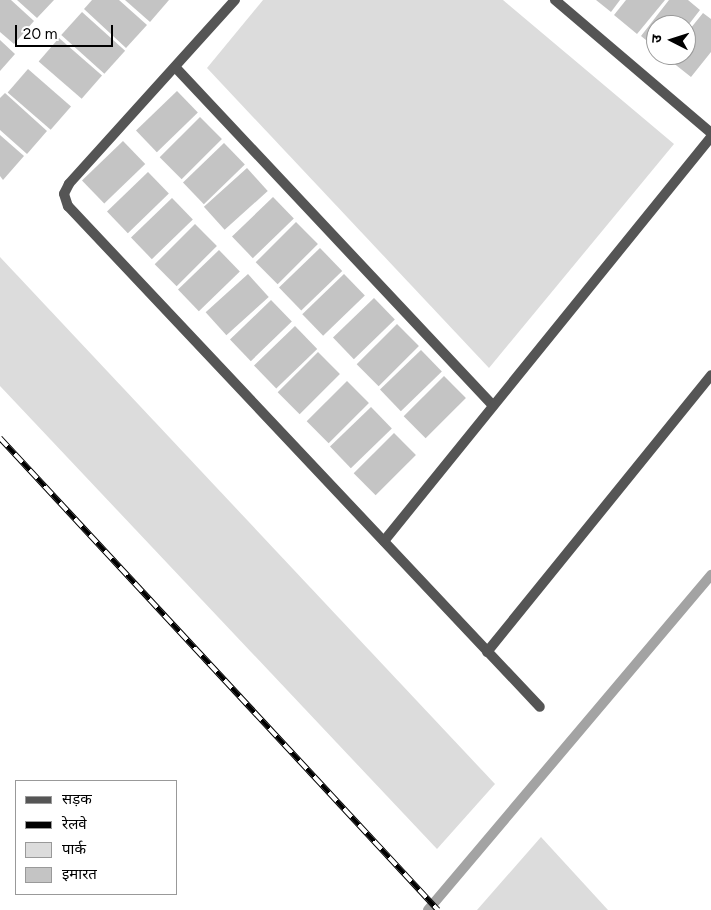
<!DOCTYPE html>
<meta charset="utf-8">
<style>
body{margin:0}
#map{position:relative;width:711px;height:910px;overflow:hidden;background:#fff;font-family:Figtree,"Noto Sans Devanagari",sans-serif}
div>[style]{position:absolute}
.green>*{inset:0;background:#dcdcdc}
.stream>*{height:10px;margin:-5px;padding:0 5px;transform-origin:5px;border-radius:5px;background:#a3a3a3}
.building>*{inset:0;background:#c4c4c4;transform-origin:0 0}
.street>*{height:10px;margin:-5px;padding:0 5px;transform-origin:5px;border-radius:5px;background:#555}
.rail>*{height:5.5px;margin-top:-2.75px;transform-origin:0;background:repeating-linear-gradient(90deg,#fff 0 11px,#000 0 22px);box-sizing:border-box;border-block:1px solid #000}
span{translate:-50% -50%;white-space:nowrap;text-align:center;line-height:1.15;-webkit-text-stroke:4px #fff;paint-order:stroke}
.legend{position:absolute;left:15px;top:780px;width:162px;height:115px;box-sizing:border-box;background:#fff;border:1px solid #999;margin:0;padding:6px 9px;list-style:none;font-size:15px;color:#000}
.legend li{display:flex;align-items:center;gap:10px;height:25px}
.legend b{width:25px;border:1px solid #999}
.north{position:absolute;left:646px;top:15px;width:50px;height:50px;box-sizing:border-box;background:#fff;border:1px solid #999;border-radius:50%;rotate:275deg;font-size:14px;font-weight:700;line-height:20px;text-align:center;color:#000}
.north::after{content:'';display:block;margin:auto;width:18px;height:22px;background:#000;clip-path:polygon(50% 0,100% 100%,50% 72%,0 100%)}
.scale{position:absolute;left:15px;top:25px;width:98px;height:22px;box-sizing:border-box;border:2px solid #000;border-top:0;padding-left:6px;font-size:15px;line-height:18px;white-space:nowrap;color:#000;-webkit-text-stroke:4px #fff;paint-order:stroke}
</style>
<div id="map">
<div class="green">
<div style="clip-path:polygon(263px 0,503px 0,674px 144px,489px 368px,207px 68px)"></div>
<div style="clip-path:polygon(0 257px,495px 784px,437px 849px,0 386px)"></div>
<div style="clip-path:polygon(541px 837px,608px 910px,477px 910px)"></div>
</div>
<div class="stream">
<div style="left:428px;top:910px;width:439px;rotate:-49.8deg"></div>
</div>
<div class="building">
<div style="clip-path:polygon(0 0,11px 0,34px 21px,14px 44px,0 32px)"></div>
<div style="clip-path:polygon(17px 0,54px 0,37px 18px)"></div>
<div style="clip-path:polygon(92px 0,119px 0,147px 25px,126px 48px,84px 9px)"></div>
<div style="clip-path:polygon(125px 0,169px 0,150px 22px)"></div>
<div style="clip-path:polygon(596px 0,620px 0,611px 12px)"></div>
<div style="clip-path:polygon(626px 0,665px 0,637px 34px,614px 15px)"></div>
<div style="clip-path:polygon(669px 0,688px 0,700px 10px,686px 28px,686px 25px,656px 25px,656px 48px,641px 36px)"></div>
<div style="left:82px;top:12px;width:58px;height:31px;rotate:42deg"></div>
<div style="clip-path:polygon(703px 13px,711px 19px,711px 52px,691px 77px,667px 58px,686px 55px,686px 34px)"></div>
<div style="left:59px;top:38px;width:57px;height:31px;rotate:41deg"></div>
<div style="clip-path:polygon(0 40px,15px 54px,0 71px)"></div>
<div style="left:28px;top:69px;width:57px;height:31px;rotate:41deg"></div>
<div style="left:177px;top:91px;width:30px;height:57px;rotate:46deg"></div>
<div style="clip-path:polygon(5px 93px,47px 131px,27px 154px,0 130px,0 98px)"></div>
<div style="left:200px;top:117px;width:31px;height:57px;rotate:45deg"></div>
<div style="clip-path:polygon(0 135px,24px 156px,3px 180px,0 176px)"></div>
<div style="left:123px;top:141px;width:32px;height:57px;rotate:46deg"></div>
<div style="left:224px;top:143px;width:30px;height:57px;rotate:46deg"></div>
<div style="left:247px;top:168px;width:31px;height:58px;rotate:48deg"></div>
<div style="left:148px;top:172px;width:30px;height:57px;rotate:46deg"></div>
<div style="left:273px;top:197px;width:30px;height:57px;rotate:46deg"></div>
<div style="left:172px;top:198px;width:30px;height:57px;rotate:46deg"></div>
<div style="left:296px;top:222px;width:31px;height:57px;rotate:45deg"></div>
<div style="left:195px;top:224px;width:31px;height:57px;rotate:45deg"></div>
<div style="left:320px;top:248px;width:32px;height:57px;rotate:46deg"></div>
<div style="left:219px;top:250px;width:30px;height:57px;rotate:46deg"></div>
<div style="left:248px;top:274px;width:31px;height:57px;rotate:48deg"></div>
<div style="left:344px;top:274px;width:30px;height:58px;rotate:46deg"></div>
<div style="left:374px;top:298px;width:30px;height:57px;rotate:46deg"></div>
<div style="left:271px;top:300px;width:30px;height:57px;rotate:46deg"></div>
<div style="left:397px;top:324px;width:31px;height:57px;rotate:45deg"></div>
<div style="left:295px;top:326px;width:32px;height:57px;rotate:46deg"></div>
<div style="left:421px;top:350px;width:30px;height:57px;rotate:46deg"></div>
<div style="left:318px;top:352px;width:31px;height:57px;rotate:45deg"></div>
<div style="left:444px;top:376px;width:31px;height:57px;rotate:45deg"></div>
<div style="left:347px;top:381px;width:31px;height:57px;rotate:45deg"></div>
<div style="left:371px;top:407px;width:30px;height:57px;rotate:46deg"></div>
<div style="left:394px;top:433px;width:31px;height:57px;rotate:45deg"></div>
</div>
<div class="street">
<div style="left:235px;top:0;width:248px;rotate:132.1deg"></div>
<div style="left:69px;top:184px;width:11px;rotate:117deg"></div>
<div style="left:64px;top:194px;width:13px;rotate:72deg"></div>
<div style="left:68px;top:206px;width:688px;rotate:46.71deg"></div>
<div style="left:555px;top:0;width:205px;rotate:40.4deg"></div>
<div style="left:176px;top:68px;width:463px;rotate:46.8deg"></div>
<div style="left:384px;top:541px;width:520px;rotate:-51.01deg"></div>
<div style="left:487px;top:652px;width:356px;rotate:-51deg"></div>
</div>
<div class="rail">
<div style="left:0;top:438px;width:644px;rotate:47.14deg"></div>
</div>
<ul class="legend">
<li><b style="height:6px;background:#555"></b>सड़क</li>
<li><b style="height:6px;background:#000"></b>रेलवे</li>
<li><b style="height:14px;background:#dcdcdc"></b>पार्क</li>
<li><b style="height:14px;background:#c4c4c4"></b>इमारत</li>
</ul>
<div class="north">उ</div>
<div class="scale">20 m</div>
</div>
